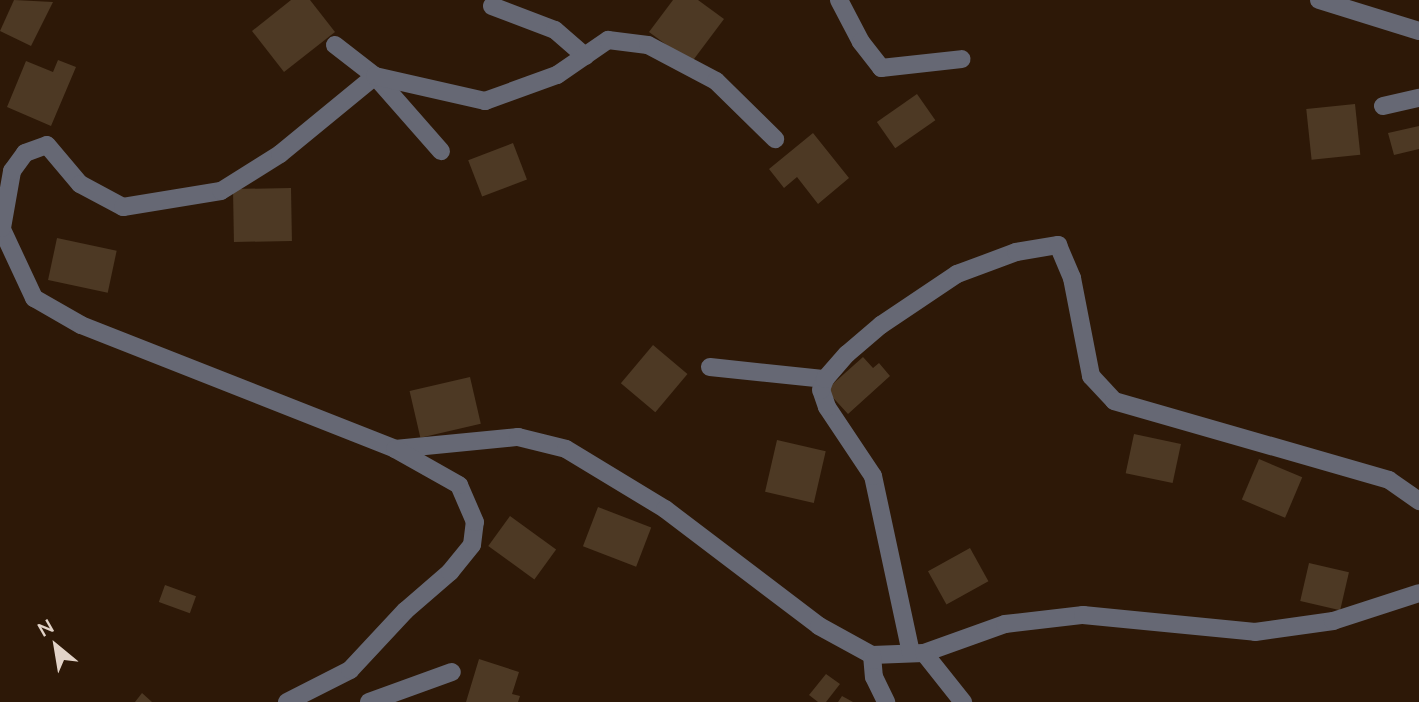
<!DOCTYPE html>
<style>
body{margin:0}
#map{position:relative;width:1419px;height:702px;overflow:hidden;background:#2d1807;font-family:Lato,sans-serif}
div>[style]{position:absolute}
.building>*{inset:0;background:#4d3924;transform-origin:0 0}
.minor>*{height:18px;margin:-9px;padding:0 9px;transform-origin:9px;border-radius:9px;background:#666874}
span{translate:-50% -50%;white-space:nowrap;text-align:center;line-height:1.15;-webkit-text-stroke:5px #2d1807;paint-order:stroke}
.north{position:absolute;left:21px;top:611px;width:70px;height:70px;-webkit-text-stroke:5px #2d1807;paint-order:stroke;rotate:330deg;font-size:19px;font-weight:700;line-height:28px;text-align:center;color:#e2d3c8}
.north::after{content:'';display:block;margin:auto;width:24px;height:32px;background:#e2d3c8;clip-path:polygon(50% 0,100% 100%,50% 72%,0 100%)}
</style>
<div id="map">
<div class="building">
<div style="clip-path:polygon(14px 0,53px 2px,31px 46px,0 31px)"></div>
<div style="clip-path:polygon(291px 0,310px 0,335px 32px,284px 72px,252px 31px)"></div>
<div style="clip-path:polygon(673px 0,698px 0,724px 19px,691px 63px,649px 32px)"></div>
<div style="clip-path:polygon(58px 60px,76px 67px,51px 126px,7px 107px,26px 61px,53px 72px)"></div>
<div style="left:917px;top:94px;width:32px;height:49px;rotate:55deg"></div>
<div style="left:1355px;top:104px;width:51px;height:49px;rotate:84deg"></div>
<div style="clip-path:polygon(1419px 126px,1419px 149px,1394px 155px,1388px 133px)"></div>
<div style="clip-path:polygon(813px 133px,849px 178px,818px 204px,797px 177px,784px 188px,769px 169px)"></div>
<div style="left:513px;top:143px;width:39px;height:48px;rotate:69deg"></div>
<div style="left:291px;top:188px;width:53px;height:58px;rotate:89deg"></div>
<div style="left:57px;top:238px;width:61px;height:43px;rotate:12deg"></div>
<div style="left:653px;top:345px;width:45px;height:50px;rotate:40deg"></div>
<div style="clip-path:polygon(863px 357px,873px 368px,879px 363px,890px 376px,848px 414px,826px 390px)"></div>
<div style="left:470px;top:377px;width:48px;height:62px;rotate:77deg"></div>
<div style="left:1134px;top:434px;width:48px;height:40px;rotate:12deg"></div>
<div style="left:777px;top:440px;width:50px;height:53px;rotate:13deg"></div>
<div style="left:1259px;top:459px;width:47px;height:44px;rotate:23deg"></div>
<div style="left:598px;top:507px;width:57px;height:42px;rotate:21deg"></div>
<div style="left:510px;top:516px;width:57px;height:37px;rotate:36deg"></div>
<div style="left:970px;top:548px;width:38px;height:48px;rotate:61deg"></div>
<div style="left:1309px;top:563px;width:41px;height:39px;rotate:13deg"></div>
<div style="left:165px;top:585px;width:33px;height:18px;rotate:20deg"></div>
<div style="clip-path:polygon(479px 659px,519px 672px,512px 694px,520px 696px,518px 702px,466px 702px)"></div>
<div style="clip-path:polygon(826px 674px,840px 684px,826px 702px,818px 702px,809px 695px)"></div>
<div style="clip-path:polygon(142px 693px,152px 702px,135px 702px)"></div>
<div style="clip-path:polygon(842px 696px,853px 702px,838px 702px)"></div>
</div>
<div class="minor">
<div style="left:839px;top:0;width:47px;rotate:62.4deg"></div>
<div style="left:861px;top:42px;width:33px;rotate:52deg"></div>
<div style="left:881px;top:68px;width:81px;rotate:-6.3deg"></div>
<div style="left:1319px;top:0;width:105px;rotate:17.2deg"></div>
<div style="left:492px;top:6px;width:67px;rotate:20.9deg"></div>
<div style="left:555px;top:30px;width:40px;rotate:41deg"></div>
<div style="left:335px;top:45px;width:51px;rotate:37.8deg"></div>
<div style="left:375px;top:76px;width:100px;rotate:48.7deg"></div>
<div style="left:1383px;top:106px;width:37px;rotate:-13deg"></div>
<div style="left:0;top:225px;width:81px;rotate:65deg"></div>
<div style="left:34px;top:298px;width:54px;rotate:29.9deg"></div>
<div style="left:81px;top:325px;width:338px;rotate:21.5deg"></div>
<div style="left:395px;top:449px;width:124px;rotate:-5.6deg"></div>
<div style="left:518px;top:437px;width:49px;rotate:14deg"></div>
<div style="left:566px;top:449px;width:116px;rotate:31.2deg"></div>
<div style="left:665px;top:509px;width:193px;rotate:37.2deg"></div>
<div style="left:819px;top:626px;width:60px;rotate:28.7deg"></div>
<div style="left:872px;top:655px;width:52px;rotate:-2.2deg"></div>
<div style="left:924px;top:653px;width:86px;rotate:-19.7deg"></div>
<div style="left:1005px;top:624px;width:79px;rotate:-6.6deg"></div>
<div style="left:1083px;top:615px;width:173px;rotate:5.6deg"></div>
<div style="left:1255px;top:632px;width:79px;rotate:-8deg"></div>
<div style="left:1333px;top:621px;width:90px;rotate:-18deg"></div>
<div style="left:2px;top:228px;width:58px;rotate:-80deg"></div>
<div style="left:12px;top:171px;width:22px;rotate:-54deg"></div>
<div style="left:25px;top:153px;width:23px;rotate:-20deg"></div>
<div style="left:47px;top:145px;width:51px;rotate:49.8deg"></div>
<div style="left:80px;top:184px;width:49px;rotate:28.1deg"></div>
<div style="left:123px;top:207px;width:99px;rotate:-9.3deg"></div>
<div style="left:221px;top:191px;width:70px;rotate:-32.1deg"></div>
<div style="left:280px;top:154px;width:123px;rotate:-39.4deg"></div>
<div style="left:375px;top:76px;width:113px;rotate:12.8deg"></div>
<div style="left:485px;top:101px;width:77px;rotate:-19.9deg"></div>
<div style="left:557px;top:75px;width:62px;rotate:-34.5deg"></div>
<div style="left:608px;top:40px;width:40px;rotate:7.1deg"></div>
<div style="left:648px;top:45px;width:77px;rotate:27.9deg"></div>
<div style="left:716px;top:81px;width:83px;rotate:44.5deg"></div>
<div style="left:710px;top:367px;width:116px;rotate:6deg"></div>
<div style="left:911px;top:653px;width:181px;rotate:-102.1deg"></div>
<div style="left:873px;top:476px;width:83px;rotate:-123.7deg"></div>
<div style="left:827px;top:407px;width:18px;rotate:-109deg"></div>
<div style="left:821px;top:390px;width:12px;rotate:-70deg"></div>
<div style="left:825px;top:379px;width:33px;rotate:-49deg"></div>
<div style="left:847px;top:354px;width:45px;rotate:-40.5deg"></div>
<div style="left:881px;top:325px;width:92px;rotate:-33.9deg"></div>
<div style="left:957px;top:274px;width:63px;rotate:-20.4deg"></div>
<div style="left:1016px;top:252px;width:43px;rotate:-9.5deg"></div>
<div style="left:1058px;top:245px;width:36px;rotate:67deg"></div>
<div style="left:1072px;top:278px;width:100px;rotate:79deg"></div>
<div style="left:1091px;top:376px;width:34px;rotate:47deg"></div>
<div style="left:1114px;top:401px;width:286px;rotate:16deg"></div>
<div style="left:1389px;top:480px;width:37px;rotate:35deg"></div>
<div style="left:924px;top:653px;width:63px;rotate:51.5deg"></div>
<div style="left:872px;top:655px;width:22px;rotate:85deg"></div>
<div style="left:874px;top:677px;width:28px;rotate:64deg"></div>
<div style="left:287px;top:702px;width:71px;rotate:-26.9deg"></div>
<div style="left:350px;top:670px;width:81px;rotate:-47deg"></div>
<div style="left:405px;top:611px;width:60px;rotate:-40.9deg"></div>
<div style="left:450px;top:572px;width:35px;rotate:-51deg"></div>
<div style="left:472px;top:545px;width:23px;rotate:-83deg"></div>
<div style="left:475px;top:522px;width:40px;rotate:-113.4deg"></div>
<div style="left:459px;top:485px;width:73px;rotate:-150.6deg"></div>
<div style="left:369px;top:702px;width:88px;rotate:-19.9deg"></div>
</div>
<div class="north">N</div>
</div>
